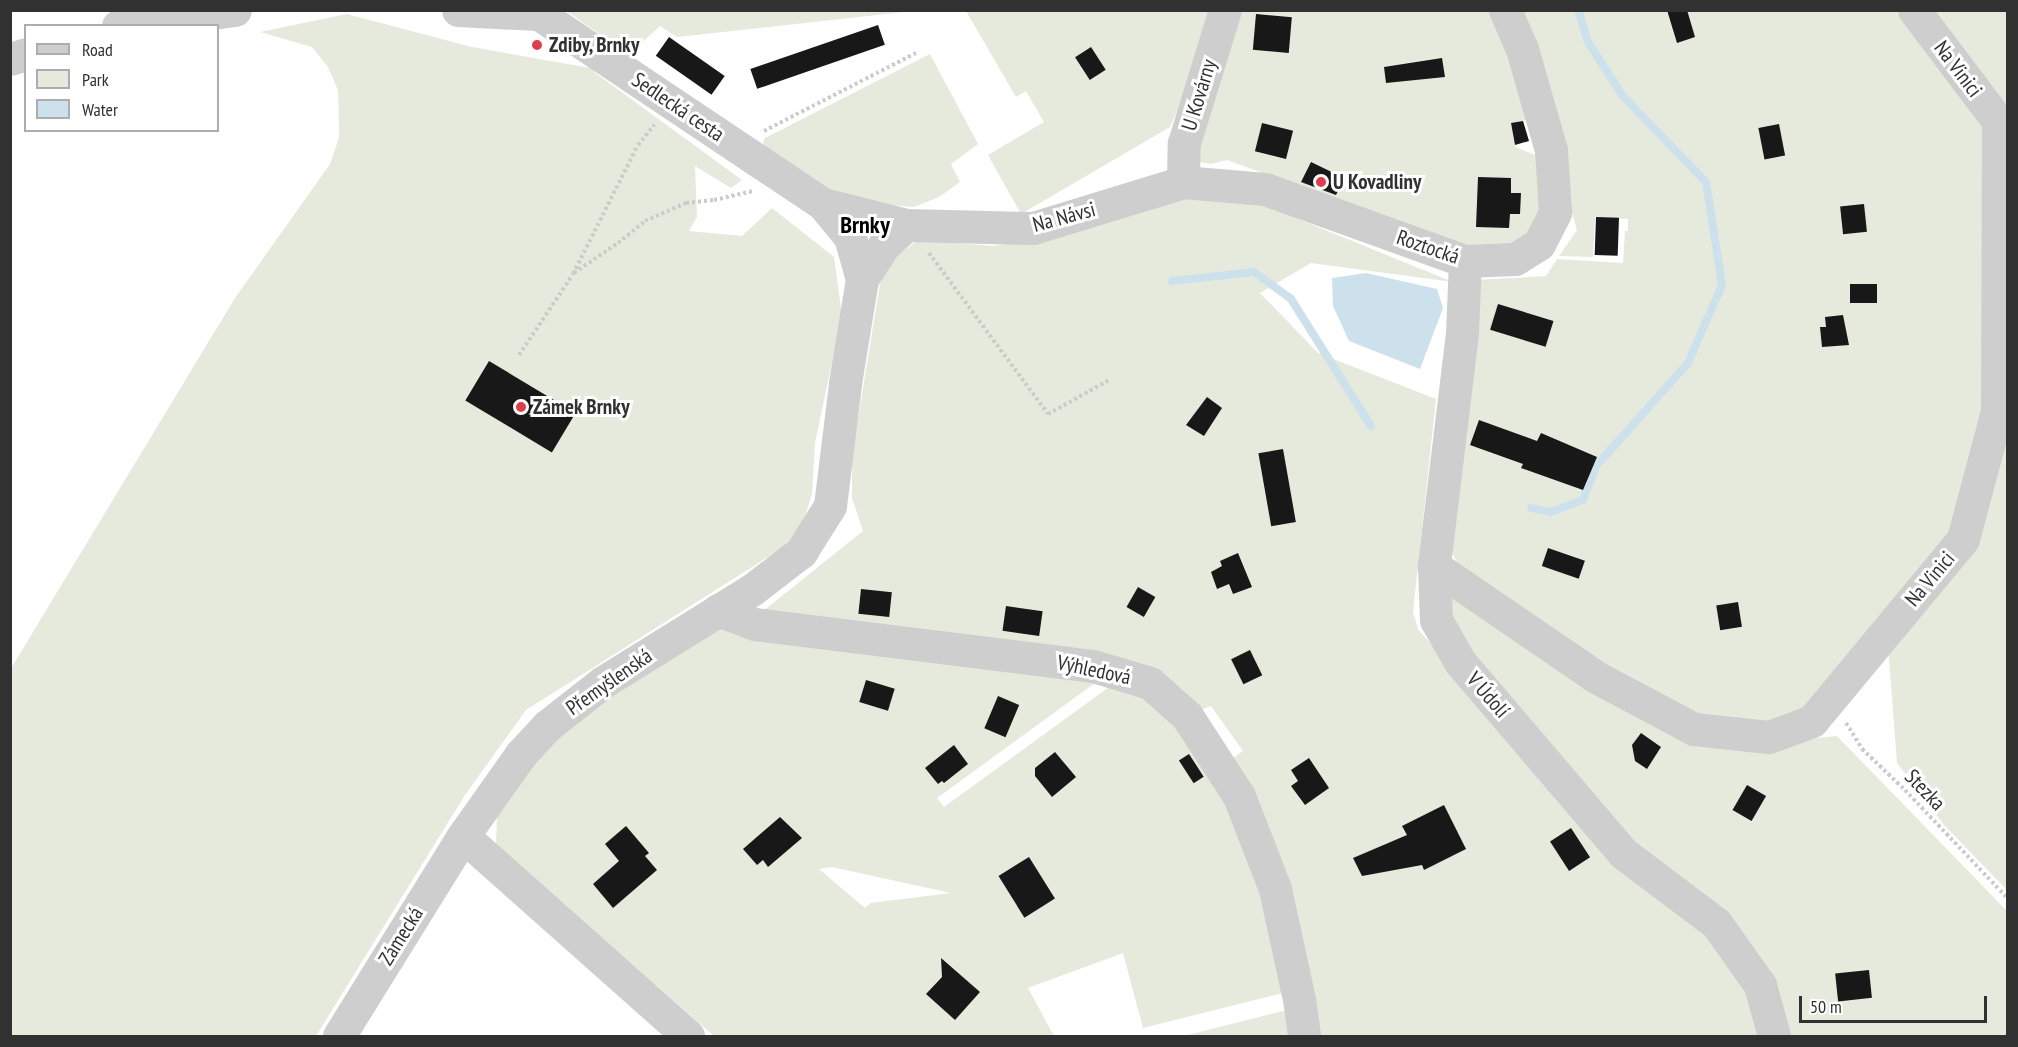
<!DOCTYPE html>
<meta charset="utf-8">
<style>
body{margin:0}
#map{position:relative;width:2018px;height:1047px;overflow:hidden;background:#fff;font-family:"PT Sans Narrow",sans-serif}
div>[style]{position:absolute}
.green>*{inset:0;background:#e5eadd}
.water>*{inset:0;background:#cde1ec}
.stream>*{height:8px;margin:-4px;padding:0 4px;transform-origin:4px;border-radius:4px;background:#cde1ec}
.building>*{inset:0;background:#181818;transform-origin:0 0}
.path>*{height:4px;margin-top:-2px;transform-origin:0;background:repeating-linear-gradient(90deg,#cbcbcb 0 3px,transparent 0 6px)}
.minor>*{height:33px;margin:-16.5px;padding:0 16.5px;transform-origin:16.5px;border-radius:16.5px;background:#cecece}
.dots>*{width:16px;height:16px;translate:-50% -50%;box-sizing:border-box;border:3px solid #fff;border-radius:50%}
span{translate:-50% -50%;white-space:nowrap;text-align:center;line-height:1.15;-webkit-text-stroke:6px #fff;paint-order:stroke}
.poi-label{font-size:21px;color:#313131;font-weight:700}
.left{translate:0 -50%;text-align:left}
.street-label{font-size:21px;color:#313131}
.quarter-label{font-size:24px;color:#000;font-weight:700}
.frame{position:absolute;inset:0;border:12px solid #313131;pointer-events:none}
.legend{position:absolute;left:24px;top:24px;width:195px;height:108px;box-sizing:border-box;background:#fff;border:2px solid #adadad;margin:0;padding:8px 10px;list-style:none;font-size:18px;color:#313131}
.legend li{display:flex;align-items:center;gap:12px;height:30px}
.legend b{width:30px;border:2px solid #adadad}
.scale{position:absolute;left:1799px;top:996px;width:188px;height:27px;box-sizing:border-box;border:3px solid #313131;border-top:0;padding-left:8px;font-size:18px;line-height:21px;white-space:nowrap;color:#313131;-webkit-text-stroke:4px #fff;paint-order:stroke}
</style>
<div id="map">
<div class="green">
<div style="clip-path:polygon(566px 11px,913px 11px,677px 37px,660px 26px,629px 54px)"></div>
<div style="clip-path:polygon(966px 11px,1217px 11px,1197px 66px,1170px 127px,1021px 214px,988px 155px,1044px 122px,1026px 91px,1016px 97px)"></div>
<div style="clip-path:polygon(1236px 11px,1496px 11px,1530px 119px,1511px 124px,1515px 147px,1538px 156px,1543px 218px,1519px 252px,1465px 254px,1279px 179px,1227px 160px,1211px 164px,1199px 162px,1201px 122px)"></div>
<div style="clip-path:polygon(1516px 11px,1905px 11px,1986px 117px,1997px 423px,1958px 538px,1810px 719px,1771px 730px,1695px 720px,1465px 578px,1442px 533px,1475px 280px,1546px 276px,1557px 259px,1623px 263px,1625px 231px,1628px 231px,1628px 219px,1595px 217px,1593px 257px,1559px 256px,1577px 230px)"></div>
<div style="clip-path:polygon(1929px 11px,2007px 11px,2007px 105px)"></div>
<div style="clip-path:polygon(347px 14px,472px 47px,596px 69px,594px 72px,742px 180px,731px 188px,695px 166px,697px 217px,689px 231px,742px 236px,772px 208px,834px 257px,842px 315px,815px 443px,812px 494px,798px 538px,526px 710px,465px 795px,316px 1036px,11px 1036px,10px 670px,235px 298px,330px 164px,339px 138px,339px 125px,338px 90px,328px 67px,312px 47px,260px 32px)"></div>
<div style="clip-path:polygon(930px 54px,978px 144px,951px 164px,960px 182px,939px 197px,914px 207px,863px 203px,832px 196px,760px 150px,765px 138px)"></div>
<div style="clip-path:polygon(1222px 188px,1453px 282px,1311px 263px,1260px 293px,1318px 353px,1436px 399px,1413px 612px,1418px 629px,1521px 747px,1746px 971px,1768px 1036px,1319px 1036px,1230px 760px,1243px 751px,1211px 706px,1197px 711px,1184px 695px,762px 612px,863px 531px,852px 498px,852px 455px,883px 266px,918px 240px,993px 246px,1061px 235px)"></div>
<div style="clip-path:polygon(2007px 326px,2007px 890px,1944px 825px,1897px 763px,1888px 647px,1972px 538px)"></div>
<div style="clip-path:polygon(1457px 594px,1745px 745px,1837px 736px,2007px 911px,2007px 1036px,1783px 1036px,1764px 981px,1612px 834px,1436px 615px)"></div>
<div style="clip-path:polygon(evenodd,742px 618px,1099px 680px,937px 798px,944px 807px,1116px 682px,1165px 707px,1230px 800px,1266px 900px,1287px 992px,1143px 1028px,1123px 953px,1028px 988px,1054px 1036px,714px 1036px,496px 845px,497px 816px,547px 743px,627px 675px,742px 618px,832px 867px,951px 893px,870px 903px,865px 908px,819px 869px,832px 867px)"></div>
<div style="clip-path:polygon(1291px 1009px,1295px 1036px,1184px 1036px)"></div>
</div>
<div class="water">
<div style="clip-path:polygon(1366px 273px,1437px 289px,1443px 308px,1420px 369px,1349px 341px,1333px 306px,1332px 278px)"></div>
</div>
<div class="stream">
<div style="left:1172px;top:281px;width:82px;rotate:-6.3deg"></div>
<div style="left:1254px;top:272px;width:46px;rotate:36.1deg"></div>
<div style="left:1291px;top:299px;width:150px;rotate:57.8deg"></div>
<div style="left:1531px;top:508px;width:20px;rotate:11deg"></div>
<div style="left:1551px;top:512px;width:34px;rotate:-21deg"></div>
<div style="left:1583px;top:500px;width:36px;rotate:-69deg"></div>
<div style="left:1596px;top:466px;width:138px;rotate:-48.2deg"></div>
<div style="left:1688px;top:363px;width:85px;rotate:-66.4deg"></div>
<div style="left:1722px;top:285px;width:104px;rotate:-98.8deg"></div>
<div style="left:1706px;top:182px;width:121px;rotate:-134deg"></div>
<div style="left:1622px;top:95px;width:63px;rotate:-122.7deg"></div>
<div style="left:1588px;top:42px;width:34px;rotate:-107deg"></div>
</div>
<div class="building">
<div style="clip-path:polygon(1667px 10px,1687px 10px,1695px 37px,1677px 43px)"></div>
<div style="left:1256px;top:14px;width:36px;height:36px;rotate:5deg"></div>
<div style="left:878px;top:25px;width:21px;height:135px;rotate:71deg"></div>
<div style="left:669px;top:37px;width:68px;height:23px;rotate:35deg"></div>
<div style="left:1091px;top:47px;width:27px;height:19px;rotate:57deg"></div>
<div style="clip-path:polygon(1442px 58px,1445px 77px,1386px 83px,1384px 67px)"></div>
<div style="clip-path:polygon(1523px 121px,1529px 141px,1515px 145px,1511px 123px)"></div>
<div style="left:1262px;top:123px;width:32px;height:29px;rotate:14deg"></div>
<div style="left:1779px;top:124px;width:32px;height:21px;rotate:79deg"></div>
<div style="clip-path:polygon(1311px 162px,1344px 178px,1336px 195px,1301px 182px)"></div>
<div style="clip-path:polygon(1478px 177px,1511px 178px,1511px 193px,1521px 193px,1520px 214px,1510px 214px,1509px 228px,1476px 227px)"></div>
<div style="left:1864px;top:204px;width:28px;height:24px;rotate:84deg"></div>
<div style="left:1596px;top:217px;width:23px;height:38px;rotate:2deg"></div>
<div style="left:1850px;top:284px;width:27px;height:19px"></div>
<div style="left:1498px;top:304px;width:58px;height:27px;rotate:17deg"></div>
<div style="clip-path:polygon(1843px 315px,1849px 345px,1822px 347px,1820px 327px,1826px 327px,1825px 317px)"></div>
<div style="left:489px;top:361px;width:101px;height:46px;rotate:31deg"></div>
<div style="clip-path:polygon(1207px 397px,1222px 408px,1204px 436px,1186px 425px)"></div>
<div style="clip-path:polygon(1479px 420px,1537px 441px,1541px 433px,1597px 457px,1583px 490px,1521px 468px,1523px 464px,1470px 445px)"></div>
<div style="left:1283px;top:449px;width:74px;height:25px;rotate:80deg"></div>
<div style="left:1548px;top:548px;width:39px;height:19px;rotate:19deg"></div>
<div style="clip-path:polygon(1238px 553px,1252px 587px,1233px 594px,1229px 584px,1217px 589px,1211px 572px,1222px 566px,1220px 561px)"></div>
<div style="left:1138px;top:587px;width:20px;height:23px;rotate:30deg"></div>
<div style="left:861px;top:589px;width:31px;height:25px;rotate:6deg"></div>
<div style="left:1738px;top:602px;width:25px;height:22px;rotate:81deg"></div>
<div style="left:1006px;top:606px;width:37px;height:25px;rotate:8deg"></div>
<div style="left:1250px;top:650px;width:28px;height:21px;rotate:64deg"></div>
<div style="left:866px;top:680px;width:30px;height:23px;rotate:17deg"></div>
<div style="left:998px;top:696px;width:23px;height:35px;rotate:23deg"></div>
<div style="clip-path:polygon(1641px 733px,1661px 747px,1647px 769px,1635px 761px,1632px 745px)"></div>
<div style="clip-path:polygon(954px 745px,968px 764px,944px 783px,942px 781px,938px 784px,925px 768px)"></div>
<div style="clip-path:polygon(1055px 752px,1076px 777px,1052px 797px,1035px 776px,1035px 768px)"></div>
<div style="left:1189px;top:754px;width:27px;height:12px;rotate:57deg"></div>
<div style="clip-path:polygon(1309px 758px,1329px 788px,1305px 805px,1291px 786px,1298px 781px,1291px 770px)"></div>
<div style="left:1747px;top:785px;width:22px;height:29px;rotate:30deg"></div>
<div style="clip-path:polygon(1444px 805px,1466px 849px,1424px 870px,1422px 865px,1362px 876px,1353px 858px,1407px 835px,1402px 826px)"></div>
<div style="clip-path:polygon(780px 817px,802px 838px,768px 867px,763px 860px,757px 865px,743px 849px)"></div>
<div style="clip-path:polygon(626px 826px,649px 853px,645px 856px,657px 870px,613px 908px,593px 884px,619px 861px,605px 844px)"></div>
<div style="left:1571px;top:828px;width:35px;height:25px;rotate:57deg"></div>
<div style="left:1029px;top:857px;width:49px;height:36px;rotate:58deg"></div>
<div style="clip-path:polygon(941px 958px,980px 992px,955px 1020px,926px 994px,942px 977px)"></div>
<div style="left:1869px;top:970px;width:28px;height:34px;rotate:84deg"></div>
</div>
<div class="path">
<div style="left:764px;top:131px;width:173px;rotate:-27.2deg"></div>
<div style="left:929px;top:253px;width:200px;rotate:53.5deg"></div>
<div style="left:1048px;top:414px;width:72px;rotate:-29.1deg"></div>
<div style="left:574px;top:273px;width:53px;rotate:-34.3deg"></div>
<div style="left:618px;top:243px;width:35px;rotate:-39deg"></div>
<div style="left:645px;top:221px;width:45px;rotate:-23.7deg"></div>
<div style="left:686px;top:203px;width:28px;rotate:-6deg"></div>
<div style="left:714px;top:200px;width:39px;rotate:-13deg"></div>
<div style="left:519px;top:355px;width:97px;rotate:-56.3deg"></div>
<div style="left:573px;top:274px;width:144px;rotate:-63.3deg"></div>
<div style="left:638px;top:145px;width:26px;rotate:-51deg"></div>
<div style="left:1846px;top:723px;width:31px;rotate:58deg"></div>
<div style="left:1862px;top:749px;width:59px;rotate:43.6deg"></div>
<div style="left:1905px;top:790px;width:150px;rotate:46.6deg"></div>
</div>
<div class="minor">
<div style="left:458px;top:10px;width:79px;rotate:2.9deg"></div>
<div style="left:533px;top:10px;width:349px;rotate:33.8deg"></div>
<div style="left:823px;top:204px;width:86px;rotate:14.2deg"></div>
<div style="left:118px;top:26px;width:118px;rotate:-7.8deg"></div>
<div style="left:10px;top:59px;width:17px;rotate:-17deg"></div>
<div style="left:1183px;top:182px;width:39px;rotate:-89deg"></div>
<div style="left:1184px;top:143px;width:139px;rotate:-72.9deg"></div>
<div style="left:823px;top:204px;width:43px;rotate:50.7deg"></div>
<div style="left:850px;top:237px;width:44px;rotate:74.1deg"></div>
<div style="left:1465px;top:261px;width:72px;rotate:92.4deg"></div>
<div style="left:1462px;top:333px;width:235px;rotate:96.9deg"></div>
<div style="left:1434px;top:566px;width:54px;rotate:87.9deg"></div>
<div style="left:1436px;top:620px;width:48px;rotate:60.3deg"></div>
<div style="left:1460px;top:662px;width:251px;rotate:49.5deg"></div>
<div style="left:1623px;top:853px;width:116px;rotate:37deg"></div>
<div style="left:1716px;top:923px;width:76px;rotate:54.6deg"></div>
<div style="left:1760px;top:985px;width:53px;rotate:74.6deg"></div>
<div style="left:1434px;top:566px;width:196px;rotate:34.4deg"></div>
<div style="left:1596px;top:677px;width:111px;rotate:28deg"></div>
<div style="left:1694px;top:729px;width:75px;rotate:6.1deg"></div>
<div style="left:1769px;top:737px;width:46px;rotate:-20.4deg"></div>
<div style="left:1812px;top:721px;width:236px;rotate:-50.3deg"></div>
<div style="left:1963px;top:539px;width:132px;rotate:-75.1deg"></div>
<div style="left:1997px;top:411px;width:290px;rotate:-89.8deg"></div>
<div style="left:1998px;top:121px;width:139px;rotate:-127.1deg"></div>
<div style="left:718px;top:610px;width:40px;rotate:21deg"></div>
<div style="left:755px;top:624px;width:341px;rotate:7.1deg"></div>
<div style="left:1093px;top:666px;width:59px;rotate:16.6deg"></div>
<div style="left:1150px;top:683px;width:50px;rotate:41.7deg"></div>
<div style="left:1187px;top:716px;width:95px;rotate:57deg"></div>
<div style="left:1239px;top:796px;width:100px;rotate:68.8deg"></div>
<div style="left:1275px;top:889px;width:113px;rotate:77.7deg"></div>
<div style="left:1299px;top:999px;width:37px;rotate:82deg"></div>
<div style="left:463px;top:836px;width:301px;rotate:41.6deg"></div>
<div style="left:339px;top:1036px;width:235px;rotate:-58.2deg"></div>
<div style="left:463px;top:836px;width:100px;rotate:-54.7deg"></div>
<div style="left:521px;top:754px;width:38px;rotate:-47deg"></div>
<div style="left:547px;top:726px;width:71px;rotate:-38.2deg"></div>
<div style="left:603px;top:682px;width:176px;rotate:-31.8deg"></div>
<div style="left:753px;top:589px;width:61px;rotate:-37.6deg"></div>
<div style="left:801px;top:552px;width:54px;rotate:-57.8deg"></div>
<div style="left:830px;top:506px;width:124px;rotate:-83deg"></div>
<div style="left:845px;top:383px;width:105px;rotate:-80.7deg"></div>
<div style="left:862px;top:279px;width:40px;rotate:-57.1deg"></div>
<div style="left:884px;top:245px;width:30px;rotate:-42deg"></div>
<div style="left:906px;top:225px;width:127px;rotate:1.4deg"></div>
<div style="left:1033px;top:228px;width:157px;rotate:-17deg"></div>
<div style="left:1183px;top:182px;width:82px;rotate:4.9deg"></div>
<div style="left:1265px;top:189px;width:213px;rotate:19.8deg"></div>
<div style="left:1465px;top:261px;width:50px;rotate:-2.3deg"></div>
<div style="left:1515px;top:259px;width:28px;rotate:-32deg"></div>
<div style="left:1539px;top:244px;width:36px;rotate:-63deg"></div>
<div style="left:1555px;top:212px;width:62px;rotate:-93.7deg"></div>
<div style="left:1551px;top:150px;width:105px;rotate:-106deg"></div>
<div style="left:1522px;top:49px;width:43px;rotate:-113.6deg"></div>
</div>
<div class="dots">
<div style="left:537px;top:45px;background:#e03c4d"></div>
<div style="left:1321px;top:182px;background:#e03c4d"></div>
<div style="left:521px;top:407px;background:#e03c4d"></div>
</div>
<div class="poi-label">
<span class="left" style="left:549px;top:45px">Zdiby, Brnky</span>
<span class="left" style="left:1333px;top:182px">U Kovadliny</span>
<span class="left" style="left:533px;top:407px">Zámek Brnky</span>
</div>
<div class="street-label">
<span style="left:1958px;top:69px;rotate:53deg">Na Vinici</span>
<span style="left:1199px;top:95px;rotate:-73deg">U Kovárny</span>
<span style="left:678px;top:107px;rotate:34deg">Sedlecká cesta</span>
<span style="left:1064px;top:217px;rotate:-15deg">Na Návsi</span>
<span style="left:1428px;top:247px;rotate:19deg">Roztocká</span>
<span style="left:1930px;top:579px;rotate:-50deg">Na Vinici</span>
<span style="left:1094px;top:670px;rotate:12deg">Výhledová</span>
<span style="left:609px;top:682px;rotate:-35deg">Přemyšlenská</span>
<span style="left:1488px;top:695px;rotate:49deg">V Údolí</span>
<span style="left:1925px;top:790px;rotate:46deg">Stezka</span>
<span style="left:401px;top:936px;rotate:-58deg">Zámecká</span>
</div>
<div class="quarter-label">
<span style="left:865px;top:225px">Brnky</span>
</div>
<div class="frame"></div>
<ul class="legend">
<li><b style="height:8px;background:#cecece"></b>Road</li>
<li><b style="height:16px;background:#e5eadd"></b>Park</li>
<li><b style="height:16px;background:#cde1ec"></b>Water</li>
</ul>
<div class="scale">50 m</div>
</div>
